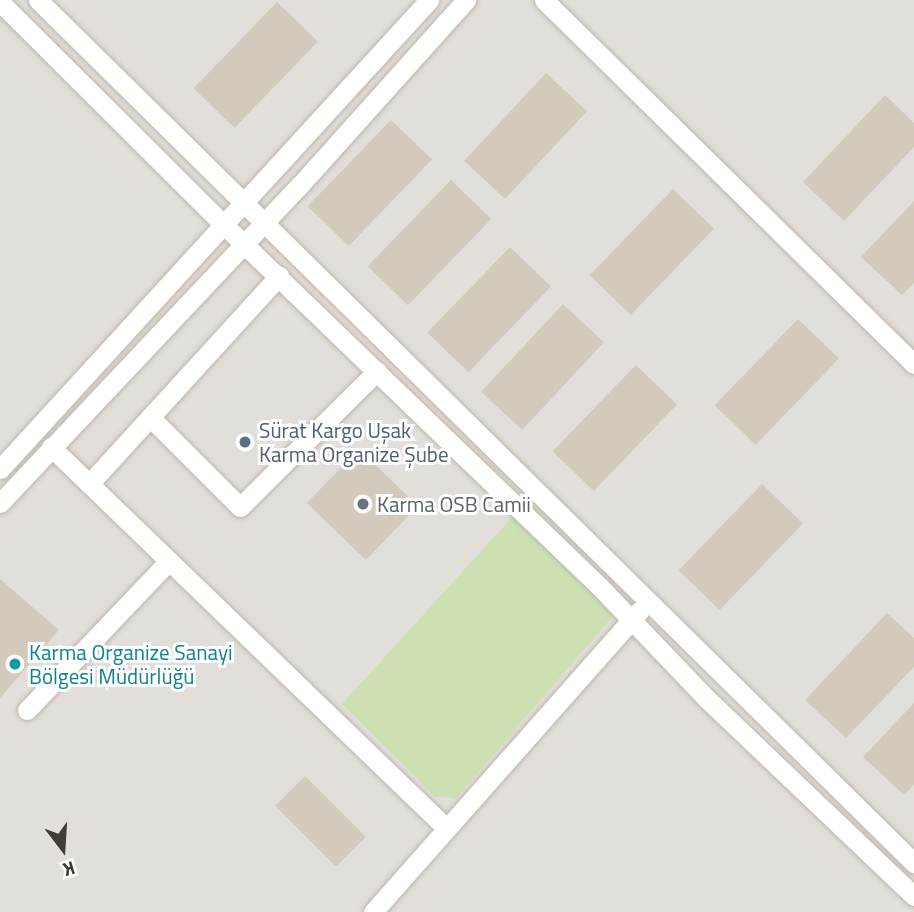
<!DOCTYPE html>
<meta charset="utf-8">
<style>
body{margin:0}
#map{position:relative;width:914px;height:912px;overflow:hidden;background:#f0ece4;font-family:"Titillium Web",sans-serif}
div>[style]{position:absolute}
.industrial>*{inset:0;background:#e2ded9;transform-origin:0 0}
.green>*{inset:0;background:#cce0b1}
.building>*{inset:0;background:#d3cabe;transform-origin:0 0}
.roads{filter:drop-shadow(0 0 2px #bdb6ab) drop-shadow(0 0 2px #bdb6ab)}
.minor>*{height:19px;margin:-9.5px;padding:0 9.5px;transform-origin:9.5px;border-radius:9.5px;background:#fff}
.dots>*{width:19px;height:19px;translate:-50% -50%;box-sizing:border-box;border:4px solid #fff;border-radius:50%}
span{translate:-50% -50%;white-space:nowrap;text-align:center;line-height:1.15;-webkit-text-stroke:6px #fff;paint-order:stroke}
.service-label{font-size:21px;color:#4e5e75}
.left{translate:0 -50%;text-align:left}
.worship-label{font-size:21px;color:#5b616d}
.culture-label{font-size:21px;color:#0d838f}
.north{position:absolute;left:28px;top:814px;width:70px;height:70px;-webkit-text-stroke:5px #fff;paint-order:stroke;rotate:163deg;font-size:19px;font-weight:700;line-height:28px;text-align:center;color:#413c35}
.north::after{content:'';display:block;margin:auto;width:24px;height:32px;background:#413c35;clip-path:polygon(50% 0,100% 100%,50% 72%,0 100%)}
</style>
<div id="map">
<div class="industrial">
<div style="left:0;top:0;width:914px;height:912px"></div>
</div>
<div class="green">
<div style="clip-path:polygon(514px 515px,613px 616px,456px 798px,435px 797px,342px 704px)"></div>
</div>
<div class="building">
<div style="left:277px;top:2px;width:57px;height:120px;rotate:44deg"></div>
<div style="left:546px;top:73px;width:56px;height:120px;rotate:43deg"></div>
<div style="clip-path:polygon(885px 95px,914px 123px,914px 147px,844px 221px,803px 182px)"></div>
<div style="left:391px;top:120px;width:57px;height:120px;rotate:44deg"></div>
<div style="left:451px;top:180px;width:56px;height:120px;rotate:44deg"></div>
<div style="left:673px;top:189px;width:57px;height:120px;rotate:44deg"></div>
<div style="clip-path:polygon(914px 201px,914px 283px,902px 295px,861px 257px)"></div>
<div style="left:510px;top:247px;width:57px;height:119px;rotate:44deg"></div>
<div style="left:563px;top:304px;width:56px;height:120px;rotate:43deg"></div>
<div style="left:798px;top:319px;width:57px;height:120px;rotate:44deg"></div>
<div style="left:636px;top:365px;width:57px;height:120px;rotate:44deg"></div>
<div style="left:359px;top:449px;width:82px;height:75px;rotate:44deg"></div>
<div style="left:762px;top:484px;width:57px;height:120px;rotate:44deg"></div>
<div style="clip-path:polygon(0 579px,59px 630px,0 698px)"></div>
<div style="clip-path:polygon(887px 613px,914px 638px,914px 667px,846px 738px,805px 700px)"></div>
<div style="clip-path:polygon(914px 703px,914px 785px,904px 795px,863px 757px)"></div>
<div style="left:305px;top:776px;width:86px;height:42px;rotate:45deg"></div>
</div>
<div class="roads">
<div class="minor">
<div style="left:38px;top:0;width:1230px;rotate:44.57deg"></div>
<div style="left:544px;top:0;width:519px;rotate:44.53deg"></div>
<div style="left:0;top:2px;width:315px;rotate:44.9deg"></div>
<div style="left:223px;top:224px;width:523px;rotate:43.92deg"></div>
<div style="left:600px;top:587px;width:153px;rotate:46.3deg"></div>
<div style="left:706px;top:698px;width:287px;rotate:43.6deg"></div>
<div style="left:150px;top:417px;width:127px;rotate:45deg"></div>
<div style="left:240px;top:507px;width:193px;rotate:-44.8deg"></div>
<div style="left:51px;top:447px;width:547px;rotate:43.96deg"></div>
<div style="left:0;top:469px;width:636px;rotate:-47.55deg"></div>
<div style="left:89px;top:484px;width:282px;rotate:-47.6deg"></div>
<div style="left:0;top:503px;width:437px;rotate:-46.7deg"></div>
<div style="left:300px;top:185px;width:249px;rotate:-48.1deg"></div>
<div style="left:27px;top:710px;width:206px;rotate:-46.4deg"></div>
<div style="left:373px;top:912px;width:402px;rotate:-48.5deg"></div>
</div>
</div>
<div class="dots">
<div style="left:245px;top:442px;background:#5c6f8a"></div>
<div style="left:363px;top:504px;background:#6b7280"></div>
<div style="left:15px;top:664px;background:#0f9aa8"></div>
</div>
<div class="service-label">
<span class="left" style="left:259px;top:442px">Sürat Kargo Uşak<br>Karma Organize Şube</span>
</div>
<div class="worship-label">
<span class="left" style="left:377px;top:504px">Karma OSB Camii</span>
</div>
<div class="culture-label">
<span class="left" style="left:29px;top:664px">Karma Organize Sanayi<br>Bölgesi Müdürlüğü</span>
</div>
<div class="north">K</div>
</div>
